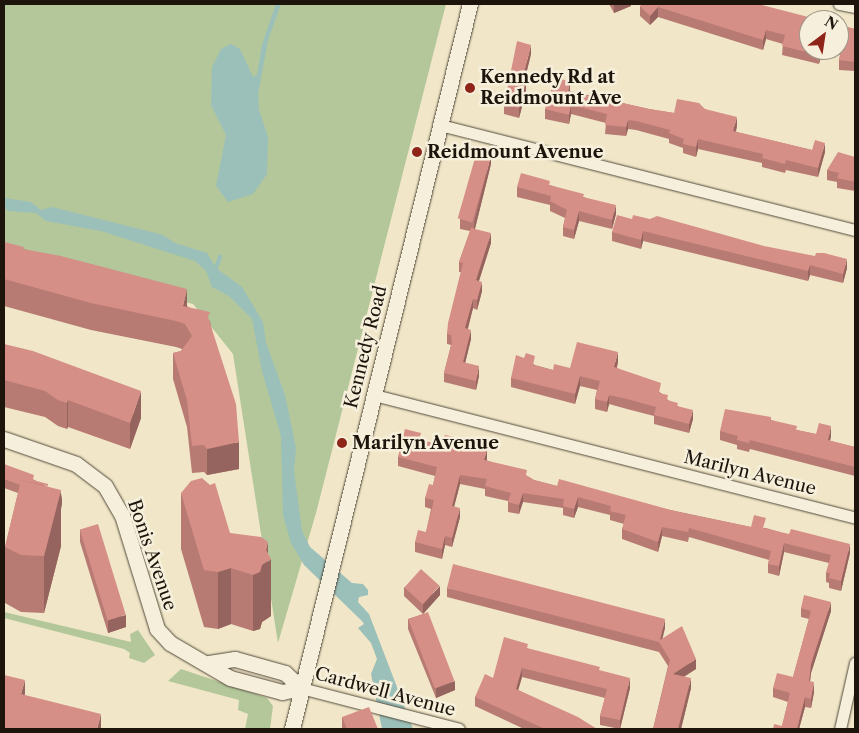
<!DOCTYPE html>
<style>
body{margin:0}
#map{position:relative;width:859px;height:733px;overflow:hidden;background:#f1e7c8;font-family:"Libre Caslon Text",serif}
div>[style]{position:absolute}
.green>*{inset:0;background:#b3c79b}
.water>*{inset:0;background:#9bbfb9}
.stream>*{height:4px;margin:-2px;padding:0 2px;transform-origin:2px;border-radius:2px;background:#9bbfb9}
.roads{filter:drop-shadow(0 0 1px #52493b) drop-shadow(0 0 1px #52493b)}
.street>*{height:11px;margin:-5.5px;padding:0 5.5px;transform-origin:5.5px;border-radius:5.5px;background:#f6efdb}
.secondary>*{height:15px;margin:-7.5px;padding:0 7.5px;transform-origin:7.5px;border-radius:7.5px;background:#f6efdb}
.wall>*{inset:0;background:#b87b74}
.shaded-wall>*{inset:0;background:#96645e}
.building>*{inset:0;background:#d68f87;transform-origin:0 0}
.dots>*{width:14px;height:14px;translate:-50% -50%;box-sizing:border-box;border:2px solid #f6efdb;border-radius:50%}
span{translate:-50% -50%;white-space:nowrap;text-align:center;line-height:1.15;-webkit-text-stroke:5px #f6efdb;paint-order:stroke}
.poi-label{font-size:18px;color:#1d140c;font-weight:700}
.left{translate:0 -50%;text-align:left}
.street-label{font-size:18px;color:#1d140c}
.frame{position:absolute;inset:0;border:5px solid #1d140c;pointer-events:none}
.north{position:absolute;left:799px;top:10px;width:50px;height:50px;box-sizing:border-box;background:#f6efdb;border:1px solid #9f9788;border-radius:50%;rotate:31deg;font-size:14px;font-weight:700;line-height:20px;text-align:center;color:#1d140c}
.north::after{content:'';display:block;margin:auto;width:18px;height:22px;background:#8f2418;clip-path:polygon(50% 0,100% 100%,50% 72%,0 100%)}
</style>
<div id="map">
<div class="green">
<div style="clip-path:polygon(4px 4px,446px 4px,316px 513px,278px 643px,233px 354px,193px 304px,4px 258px)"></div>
<div style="clip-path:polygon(4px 612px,131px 642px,130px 634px,138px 630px,155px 655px,144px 663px,129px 658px,130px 653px,124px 649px,4px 618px)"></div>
<div style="clip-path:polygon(181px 669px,267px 698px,273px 706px,270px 729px,245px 729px,248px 714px,238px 710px,239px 700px,168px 681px)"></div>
</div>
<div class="water">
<div style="clip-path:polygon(276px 4px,281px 4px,268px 40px,258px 94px,259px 110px,268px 137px,267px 174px,253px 194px,228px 202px,216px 186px,226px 135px,211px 105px,212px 67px,221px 49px,231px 44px,240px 49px,253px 77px,257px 75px,262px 45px)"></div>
<div style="clip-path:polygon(4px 198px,31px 202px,41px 210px,52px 207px,163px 235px,175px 243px,207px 253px,216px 268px,242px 287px,263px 322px,266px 343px,285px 395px,296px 448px,294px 471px,302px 531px,310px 547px,352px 583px,363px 584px,368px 590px,368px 595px,359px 597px,358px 602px,369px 614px,413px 729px,382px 729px,371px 674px,377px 659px,371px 643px,358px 628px,364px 624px,362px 621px,304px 565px,291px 543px,283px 515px,281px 436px,262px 371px,252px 319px,229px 296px,212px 287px,206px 271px,195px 261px,101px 231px,46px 221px,36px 213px,8px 211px,4px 207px)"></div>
</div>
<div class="stream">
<div style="left:216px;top:268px;width:12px;rotate:-70deg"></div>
</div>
<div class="roads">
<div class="street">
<div style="left:839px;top:4px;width:16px;rotate:11deg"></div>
<div style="left:440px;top:125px;width:428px;rotate:14.2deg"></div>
<div style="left:374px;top:395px;width:496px;rotate:14.3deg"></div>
<div style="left:301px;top:688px;width:163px;rotate:14.5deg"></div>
<div style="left:840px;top:729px;width:68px;rotate:-77.2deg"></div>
</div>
<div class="secondary">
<div style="left:4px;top:439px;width:76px;rotate:19.1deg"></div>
<div style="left:76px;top:464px;width:36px;rotate:37deg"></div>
<div style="left:105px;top:486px;width:34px;rotate:60deg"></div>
<div style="left:122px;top:515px;width:119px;rotate:72.9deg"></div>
<div style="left:157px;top:629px;width:19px;rotate:47deg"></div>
<div style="left:170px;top:643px;width:69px;rotate:30.3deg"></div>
<div style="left:230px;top:678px;width:54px;rotate:15.1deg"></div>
<div style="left:282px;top:692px;width:19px;rotate:-12deg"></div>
<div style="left:209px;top:663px;width:26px;rotate:-9deg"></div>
<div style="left:235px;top:659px;width:52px;rotate:15.6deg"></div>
<div style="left:285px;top:673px;width:22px;rotate:43deg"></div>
<div style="left:292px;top:729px;width:747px;rotate:-76.21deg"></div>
</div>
</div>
<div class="wall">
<div style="clip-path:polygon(609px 4px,631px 4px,631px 6px,614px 13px)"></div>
<div style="clip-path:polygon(758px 4px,809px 50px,839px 50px,839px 25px,855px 29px,855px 71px,839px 70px,839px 60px,840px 55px,822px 51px,819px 64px,782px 55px,783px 44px,766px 39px,763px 50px,658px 17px,650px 25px,640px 16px,640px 6px)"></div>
<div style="clip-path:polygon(531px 54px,524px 82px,526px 92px,519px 118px,504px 114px,504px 105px)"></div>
<div style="clip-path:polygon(570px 91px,649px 109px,674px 113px,705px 109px,737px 126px,736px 132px,812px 150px,825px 152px,818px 177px,786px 170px,785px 173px,762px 167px,762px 163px,698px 149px,696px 157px,683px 153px,683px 148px,669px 143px,669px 139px,636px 130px,628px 129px,626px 136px,605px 134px,606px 123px,571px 114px,569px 124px,545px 119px,545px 109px)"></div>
<div style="clip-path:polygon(855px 157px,855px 191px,837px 188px,837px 182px,827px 180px,827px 170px)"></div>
<div style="clip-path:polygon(491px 164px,475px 229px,491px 243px,479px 281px,482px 291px,477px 310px,473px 308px,468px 329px,471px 339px,465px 363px,479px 376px,476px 390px,444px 382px,444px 373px,451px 345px,447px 344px,447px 334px,461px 272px,459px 272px,459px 262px,470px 231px,460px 229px,460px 219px)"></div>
<div style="clip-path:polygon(550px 185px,584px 197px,616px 214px,612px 229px,579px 221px,574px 239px,563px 236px,563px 227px,565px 218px,550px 211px,550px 205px,517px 197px,517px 187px)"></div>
<div style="clip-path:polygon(632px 219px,847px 268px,843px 283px,810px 275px,808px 281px,643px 241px,641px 249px,612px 241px,612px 232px)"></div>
<div style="clip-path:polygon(4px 242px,187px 306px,210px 321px,239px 469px,207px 475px,204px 472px,192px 473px,187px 427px,173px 379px,173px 353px,181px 351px,182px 349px,176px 347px,91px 330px,4px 306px)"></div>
<div style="clip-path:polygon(4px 344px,141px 418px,130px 449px,68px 427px,67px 429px,58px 426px,45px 417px,4px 407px)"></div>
<div style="clip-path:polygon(524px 358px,535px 365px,553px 370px,618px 362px,617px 368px,661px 393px,668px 400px,678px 406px,693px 419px,689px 433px,654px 424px,654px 416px,627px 409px,609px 404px,607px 412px,595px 409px,595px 399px,597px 390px,580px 386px,575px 404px,511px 387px,511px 378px)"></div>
<div style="clip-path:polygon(771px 420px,797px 430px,816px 434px,831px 436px,830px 441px,855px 447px,855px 476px,750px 449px,749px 452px,737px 449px,737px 445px,720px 440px,720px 431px)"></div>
<div style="clip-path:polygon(421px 440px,440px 445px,459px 443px,487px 459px,486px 460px,527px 476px,534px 480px,557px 486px,751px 527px,766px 528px,850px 553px,841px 591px,829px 588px,829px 583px,826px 582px,826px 573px,829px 563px,784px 552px,779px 576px,768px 573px,768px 564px,769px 560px,689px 537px,688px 542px,662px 536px,658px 552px,622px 539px,622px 529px,624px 524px,610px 520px,610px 515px,578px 507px,574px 518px,563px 515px,563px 508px,523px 502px,519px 514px,508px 512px,508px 501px,485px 496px,485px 489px,460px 484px,454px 506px,460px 517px,452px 547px,445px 545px,442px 559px,415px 552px,415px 542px,426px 532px,431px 509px,425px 507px,425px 498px,433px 485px,435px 476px,398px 466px,398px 457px)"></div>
<div style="clip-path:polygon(4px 464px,61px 494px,62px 503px,61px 509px,61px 546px,44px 613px,21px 612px,5px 603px,5px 547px,18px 493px,4px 488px)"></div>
<div style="clip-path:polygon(181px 493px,230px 533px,268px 553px,271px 616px,262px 622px,260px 629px,253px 631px,231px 624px,218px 629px,204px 627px,181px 549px)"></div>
<div style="clip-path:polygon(80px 529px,126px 627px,108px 633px,80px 542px)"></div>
<div style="clip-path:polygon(404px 587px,440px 595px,423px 614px,455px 690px,436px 698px,408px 629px,408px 619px,423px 614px,404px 596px)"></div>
<div style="clip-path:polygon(447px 588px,665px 628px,662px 638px,696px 669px,684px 677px,691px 688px,681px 729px,653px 729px,668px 666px,659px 652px,447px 597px)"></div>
<div style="clip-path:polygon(801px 608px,831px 611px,811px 673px,810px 681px,814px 692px,811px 708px,805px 707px,799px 729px,773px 729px,782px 726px,788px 702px,773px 697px,773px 688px,793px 677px,809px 619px,801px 617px)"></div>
<div style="clip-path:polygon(528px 649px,600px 671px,630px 688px,620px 729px,600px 725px,600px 716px,605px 698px,522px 677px,518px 690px,597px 729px,524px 729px,475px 706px,475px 697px,493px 678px)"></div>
<div style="clip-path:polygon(342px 717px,378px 729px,342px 729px)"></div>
</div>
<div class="shaded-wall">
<div style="clip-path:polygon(614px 4px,631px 4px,631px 6px,614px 13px)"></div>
<div style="clip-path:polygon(658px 7px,658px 17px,650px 25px,650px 16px)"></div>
<div style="clip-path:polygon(766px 30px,766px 39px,763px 50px,763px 40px)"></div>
<div style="clip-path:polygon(531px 45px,531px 54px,522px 91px,522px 81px)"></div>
<div style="clip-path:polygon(820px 50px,822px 50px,819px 64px,819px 55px)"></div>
<div style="clip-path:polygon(570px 81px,570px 91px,568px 100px,568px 91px)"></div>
<div style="clip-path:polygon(526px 82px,526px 92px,519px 118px,519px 108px)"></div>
<div style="clip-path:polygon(571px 105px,571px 114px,569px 124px,569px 115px)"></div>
<div style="clip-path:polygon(737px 117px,737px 126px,733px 140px,733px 131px)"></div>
<div style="clip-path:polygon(628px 120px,628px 129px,626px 136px,626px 127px)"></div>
<div style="clip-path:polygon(698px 139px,698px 149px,696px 157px,696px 147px)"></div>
<div style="clip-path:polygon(825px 143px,825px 152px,818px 177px,818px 168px)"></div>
<div style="clip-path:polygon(491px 155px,491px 164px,474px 232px,474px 223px)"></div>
<div style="clip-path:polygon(616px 205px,616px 214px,612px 229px,612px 220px)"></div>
<div style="clip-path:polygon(579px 211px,579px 221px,574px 239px,574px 230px)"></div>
<div style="clip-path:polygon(643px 231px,643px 241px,641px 249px,641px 240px)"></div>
<div style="clip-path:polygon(491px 233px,491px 243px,476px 290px,476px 280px)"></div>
<div style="clip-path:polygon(847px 259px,847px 268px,843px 283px,843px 274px)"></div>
<div style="clip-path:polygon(810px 265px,810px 275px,808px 281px,808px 271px)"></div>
<div style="clip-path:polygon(482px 282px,482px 291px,477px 310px,477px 300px)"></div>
<div style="clip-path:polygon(187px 289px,187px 316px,183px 306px)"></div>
<div style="clip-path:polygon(473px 299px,473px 308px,465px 338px,465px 328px)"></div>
<div style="clip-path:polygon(471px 330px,471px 339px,463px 372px,463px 362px)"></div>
<div style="clip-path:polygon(618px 352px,618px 362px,614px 376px,614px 367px)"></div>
<div style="clip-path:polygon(479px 366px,479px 376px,476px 390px,476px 381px)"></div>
<div style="clip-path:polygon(580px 376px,580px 386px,575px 404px,575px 394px)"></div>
<div style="clip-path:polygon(141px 391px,141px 418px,130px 449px,130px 423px)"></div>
<div style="clip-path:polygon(609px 395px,609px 404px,607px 412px,607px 402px)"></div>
<div style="clip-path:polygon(68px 400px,68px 427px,67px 429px,67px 403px)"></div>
<div style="clip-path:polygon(693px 410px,693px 419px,689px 433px,689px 424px)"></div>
<div style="clip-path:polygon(831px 426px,831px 436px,828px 450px,828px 440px)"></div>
<div style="clip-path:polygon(239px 442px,239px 469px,207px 475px,207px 449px)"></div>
<div style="clip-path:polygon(487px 449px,487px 459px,484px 469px,484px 460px)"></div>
<div style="clip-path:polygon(460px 475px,460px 484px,452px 515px,452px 506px)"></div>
<div style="clip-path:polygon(61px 490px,61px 499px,62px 494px,62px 503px,61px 509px,61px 546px,44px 613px,44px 556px)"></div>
<div style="clip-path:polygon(523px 493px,523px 502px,519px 514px,519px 505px)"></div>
<div style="clip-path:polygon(578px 497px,578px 507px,574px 518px,574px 509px)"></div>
<div style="clip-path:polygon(460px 508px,460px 517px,452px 547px,452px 538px)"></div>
<div style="clip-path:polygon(662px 527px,662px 536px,658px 552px,658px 542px)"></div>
<div style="clip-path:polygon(445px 536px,445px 545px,442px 559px,442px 549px)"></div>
<div style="clip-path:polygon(268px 542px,268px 562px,271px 559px,271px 616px,262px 622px,260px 629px,253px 631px,253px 575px,266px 550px)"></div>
<div style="clip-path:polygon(784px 543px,784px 552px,779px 576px,779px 566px)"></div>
<div style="clip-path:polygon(850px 544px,850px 553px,841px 591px,841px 581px)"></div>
<div style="clip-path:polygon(231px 568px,231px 624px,218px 629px,218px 572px)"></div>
<div style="clip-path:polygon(440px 586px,440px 595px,423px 614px,423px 604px)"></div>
<div style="clip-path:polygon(831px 602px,831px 611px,811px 673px,809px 690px,809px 681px,811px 664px)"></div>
<div style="clip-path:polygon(126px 615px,126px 627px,108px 633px,108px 620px)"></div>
<div style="clip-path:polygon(665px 619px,665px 628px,661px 645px,660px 640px)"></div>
<div style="clip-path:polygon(696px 659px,696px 669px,673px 683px,673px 674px)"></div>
<div style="clip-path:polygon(522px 668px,522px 677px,516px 698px,516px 689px)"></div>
<div style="clip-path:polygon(630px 678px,630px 688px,620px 729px,620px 720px)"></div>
<div style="clip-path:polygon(691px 678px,691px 688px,681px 729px,678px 729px)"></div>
<div style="clip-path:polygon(25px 680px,25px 694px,21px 708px,21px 694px)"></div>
<div style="clip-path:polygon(455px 681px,455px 690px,436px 698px,436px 688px)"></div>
<div style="clip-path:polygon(814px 682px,814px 692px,811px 708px,811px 699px)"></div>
<div style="clip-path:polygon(805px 697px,805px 707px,799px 729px,797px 729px)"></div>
<div style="clip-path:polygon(101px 714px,101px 729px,97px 729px)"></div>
</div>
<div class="building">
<div style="clip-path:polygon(642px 4px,758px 4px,820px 20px,809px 20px,809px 50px,820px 50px,819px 55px,782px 46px,785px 35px,766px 30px,763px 40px,658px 7px,650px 16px,640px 6px)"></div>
<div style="clip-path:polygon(839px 25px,855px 29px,855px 62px,839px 60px,842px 46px,839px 45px)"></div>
<div style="clip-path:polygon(517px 41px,531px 45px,522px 81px,526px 82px,519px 108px,504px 105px)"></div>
<div style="clip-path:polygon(555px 78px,570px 81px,568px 91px,649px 109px,674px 113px,677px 99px,699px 103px,705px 109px,737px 117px,733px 131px,767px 139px,812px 150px,815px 140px,825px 143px,818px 168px,786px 160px,785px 164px,762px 158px,763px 154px,698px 139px,696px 147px,683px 144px,684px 139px,669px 133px,670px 130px,636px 121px,628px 120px,626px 127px,605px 125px,607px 114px,571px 105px,569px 115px,545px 109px)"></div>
<div style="left:477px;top:151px;width:15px;height:70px;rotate:16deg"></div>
<div style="clip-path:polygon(838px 152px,855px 157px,855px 182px,837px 178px,839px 173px,827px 170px)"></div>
<div style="clip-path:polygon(521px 173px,550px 181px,549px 185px,584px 194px,583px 197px,616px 205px,612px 220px,579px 211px,574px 230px,563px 227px,567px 210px,550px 201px,551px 196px,517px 187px)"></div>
<div style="clip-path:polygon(617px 215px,632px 219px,633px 215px,650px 219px,657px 216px,764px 246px,815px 256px,816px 253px,824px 253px,847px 259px,843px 274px,810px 265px,808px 271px,643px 231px,641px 240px,612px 232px)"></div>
<div style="clip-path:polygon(471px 228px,491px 233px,476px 280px,482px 282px,477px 300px,473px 299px,465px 328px,471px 330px,463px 362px,479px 366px,476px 381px,444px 373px,452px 342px,451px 335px,447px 334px,448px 323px,463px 263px,459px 262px)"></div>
<div style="clip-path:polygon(4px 242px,24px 247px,23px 249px,61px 256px,187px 289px,183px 306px,210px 312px,208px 317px,236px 404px,239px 442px,207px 449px,204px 445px,192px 446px,187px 400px,173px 353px,181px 351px,192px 336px,185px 324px,176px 321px,91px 303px,4px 279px)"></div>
<div style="clip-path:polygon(577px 342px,618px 352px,614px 367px,661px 383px,659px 393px,668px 395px,667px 400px,678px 403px,677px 406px,693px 410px,689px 424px,654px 415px,656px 407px,627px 399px,609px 395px,607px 402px,595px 399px,600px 381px,580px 376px,575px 394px,511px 378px,516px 355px,524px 358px,526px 353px,535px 356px,533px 365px,553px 370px,554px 364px,570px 368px)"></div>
<div style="clip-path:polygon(4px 344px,33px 351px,141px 391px,130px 423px,68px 400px,67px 403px,58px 400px,45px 391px,4px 380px)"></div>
<div style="clip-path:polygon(725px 409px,771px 417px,771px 420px,797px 426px,796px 430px,816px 434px,819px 423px,831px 426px,828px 440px,855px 447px,855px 467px,750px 440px,749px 443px,737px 440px,738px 436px,720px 431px)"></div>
<div style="clip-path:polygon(405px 429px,421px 433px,419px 440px,440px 445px,445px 435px,459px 438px,458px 443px,487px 449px,484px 460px,527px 470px,526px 475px,534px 480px,557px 486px,559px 479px,678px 512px,751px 527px,754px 515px,766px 518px,763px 528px,789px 534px,791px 529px,850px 544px,841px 581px,829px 578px,830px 573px,826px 573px,831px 555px,784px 543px,779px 566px,768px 564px,771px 551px,689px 528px,688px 532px,662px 527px,658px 542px,622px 529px,626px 515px,610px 511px,611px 506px,578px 497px,574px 509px,563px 506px,564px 499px,523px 493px,519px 505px,508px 502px,511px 493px,485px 486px,487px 479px,460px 475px,452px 506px,460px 508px,452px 538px,445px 536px,442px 549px,415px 542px,418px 530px,426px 532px,434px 500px,425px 498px,429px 484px,433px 485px,437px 467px,398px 457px)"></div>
<div style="clip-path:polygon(4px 464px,34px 475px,33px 480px,48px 484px,48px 486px,21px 480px,20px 485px,4px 479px)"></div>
<div style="clip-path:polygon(202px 478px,210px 485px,215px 483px,230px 533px,261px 537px,268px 542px,266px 550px,271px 559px,262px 565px,260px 572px,253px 575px,231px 568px,218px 572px,204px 570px,181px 493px,191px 481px)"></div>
<div style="clip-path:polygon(21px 480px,61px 490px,44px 556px,21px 555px,5px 547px)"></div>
<div style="left:98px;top:524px;width:95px;height:19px;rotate:73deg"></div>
<div style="clip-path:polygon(453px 564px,665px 619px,660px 640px,682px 626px,696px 659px,673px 674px,691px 678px,678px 729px,653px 729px,670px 660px,659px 642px,447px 588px)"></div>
<div style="left:421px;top:569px;width:25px;height:25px;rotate:42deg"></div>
<div style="clip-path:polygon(804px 595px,831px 602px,811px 664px,809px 681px,814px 682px,811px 699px,805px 697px,797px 729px,773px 729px,774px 724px,782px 726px,790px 693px,773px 688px,777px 673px,793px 677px,811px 611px,801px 608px)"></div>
<div style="left:428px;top:612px;width:74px;height:21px;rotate:69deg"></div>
<div style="clip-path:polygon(504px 637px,528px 644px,527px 648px,600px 667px,599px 670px,630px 678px,620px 720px,600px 716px,607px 689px,522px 668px,516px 689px,578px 717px,597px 729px,545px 729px,475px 697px,485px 674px,493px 678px)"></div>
<div style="clip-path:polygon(4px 675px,25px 680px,21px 694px,101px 714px,97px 729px,4px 729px)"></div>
<div style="clip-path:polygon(369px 707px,378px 729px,347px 729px,342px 717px)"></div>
</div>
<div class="dots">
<div style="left:470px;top:88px;background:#8f2418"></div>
<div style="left:417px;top:152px;background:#8f2418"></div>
<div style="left:342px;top:443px;background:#8f2418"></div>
</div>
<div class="poi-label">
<span class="left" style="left:480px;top:88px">Kennedy Rd at<br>Reidmount Ave</span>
<span class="left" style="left:427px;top:152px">Reidmount Avenue</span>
<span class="left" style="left:352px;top:443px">Marilyn Avenue</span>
</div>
<div class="street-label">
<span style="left:366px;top:347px;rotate:-76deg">Kennedy Road</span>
<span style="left:750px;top:473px;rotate:14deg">Marilyn Avenue</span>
<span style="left:152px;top:555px;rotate:71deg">Bonis Avenue</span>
<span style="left:385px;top:692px;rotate:15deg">Cardwell Avenue</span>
</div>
<div class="frame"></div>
<div class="north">N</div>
</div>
